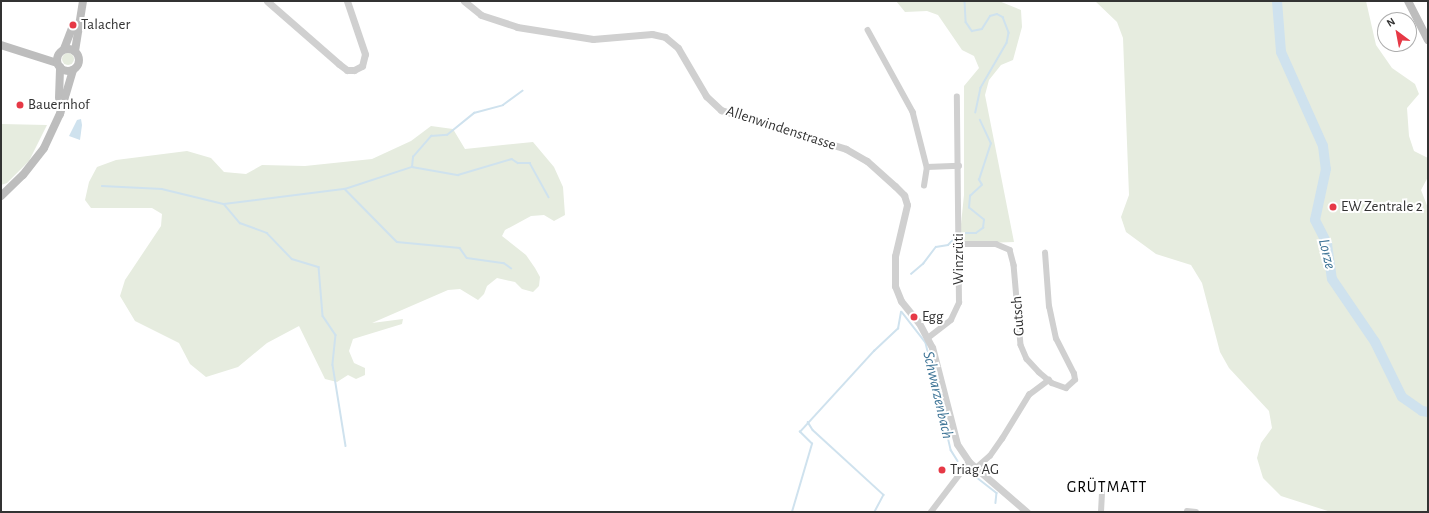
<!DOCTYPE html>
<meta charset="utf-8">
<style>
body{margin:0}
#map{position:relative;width:1429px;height:513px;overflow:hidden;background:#fff;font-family:"Alegreya Sans",sans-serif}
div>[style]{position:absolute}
.green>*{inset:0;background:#e6ecdf}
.round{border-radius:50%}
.water>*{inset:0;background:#cfe2ee}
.stream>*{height:1.5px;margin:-0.75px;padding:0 0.75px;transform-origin:0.75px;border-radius:0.75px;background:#cfe2ee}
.river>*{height:10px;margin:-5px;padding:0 5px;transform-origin:5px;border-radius:5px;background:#cfe2ee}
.minor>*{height:5.5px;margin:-2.75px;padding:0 2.75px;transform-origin:2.75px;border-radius:2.75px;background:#d0d0d0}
.tertiary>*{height:7px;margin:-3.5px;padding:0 3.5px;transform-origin:3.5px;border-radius:3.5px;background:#d0d0d0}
.secondary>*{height:8px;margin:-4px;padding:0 4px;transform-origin:4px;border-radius:4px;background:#bdbdbd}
.secondary>.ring{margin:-4px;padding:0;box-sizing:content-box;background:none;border:8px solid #bdbdbd;border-radius:50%}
.dots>*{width:11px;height:11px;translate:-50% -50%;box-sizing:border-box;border:2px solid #fff;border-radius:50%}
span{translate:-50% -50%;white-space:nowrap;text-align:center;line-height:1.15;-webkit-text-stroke:4px #fff;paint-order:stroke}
.poi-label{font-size:15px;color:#333}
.left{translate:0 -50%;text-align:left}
.street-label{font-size:15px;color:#333}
.water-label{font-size:16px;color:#3f7597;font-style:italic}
.neighbourhood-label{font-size:16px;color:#000;letter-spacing:1px}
.frame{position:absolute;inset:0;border:2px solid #333;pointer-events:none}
.north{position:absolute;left:1377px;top:12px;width:40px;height:40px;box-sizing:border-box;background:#fff;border:1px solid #adadad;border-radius:50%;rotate:328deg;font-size:11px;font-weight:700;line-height:16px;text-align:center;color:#333}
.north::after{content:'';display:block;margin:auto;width:14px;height:18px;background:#e63946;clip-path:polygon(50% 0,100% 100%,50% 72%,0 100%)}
</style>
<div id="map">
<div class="green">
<div style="clip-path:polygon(896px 1px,999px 1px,1021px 10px,1022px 27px,1013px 60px,1001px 65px,989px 80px,985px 95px,1014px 242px,959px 244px,964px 195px,964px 86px,979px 68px,974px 56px,962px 50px,938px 15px,927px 11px,905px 12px)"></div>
<div style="clip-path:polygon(1095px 1px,1366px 1px,1376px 45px,1392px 68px,1415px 84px,1419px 94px,1407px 108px,1409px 136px,1414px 151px,1428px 158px,1428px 177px,1421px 190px,1428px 208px,1428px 512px,1331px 512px,1281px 496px,1263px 478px,1257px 458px,1261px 443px,1272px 428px,1269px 411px,1229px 368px,1220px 352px,1202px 283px,1191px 265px,1156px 254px,1126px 232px,1121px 217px,1129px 195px,1123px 38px,1117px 22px)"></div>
<div class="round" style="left:62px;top:53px;width:12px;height:12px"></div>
<div style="clip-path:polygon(1px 124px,47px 125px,29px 161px,7px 183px,1px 185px)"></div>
<div style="clip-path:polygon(431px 126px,453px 129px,465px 149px,533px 142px,554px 167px,563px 187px,565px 215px,554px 221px,544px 215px,531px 216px,505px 230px,502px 236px,526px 255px,535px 268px,540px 277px,539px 286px,533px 292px,522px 289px,515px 282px,497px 278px,487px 286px,484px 294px,478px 300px,460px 289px,448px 290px,372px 323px,403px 319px,402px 324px,353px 339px,349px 351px,354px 363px,365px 368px,365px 375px,356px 379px,348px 375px,337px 382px,325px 379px,299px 326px,267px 343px,238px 367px,206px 377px,190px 364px,179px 343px,135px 321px,120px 296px,125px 280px,161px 226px,162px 214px,152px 208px,91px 208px,85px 200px,89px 182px,97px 167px,116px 160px,187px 151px,211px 158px,224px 172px,246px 174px,262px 165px,305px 166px,372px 159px,411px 141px)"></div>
</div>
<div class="water">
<div style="clip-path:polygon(81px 119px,82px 125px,80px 140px,69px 136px,77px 120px)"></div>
</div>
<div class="stream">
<div style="left:947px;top:1px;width:8px"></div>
<div style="left:965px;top:1px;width:21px;rotate:87deg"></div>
<div style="left:966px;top:22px;width:11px;rotate:56deg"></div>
<div style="left:972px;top:31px;width:10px;rotate:-11deg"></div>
<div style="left:982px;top:29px;width:15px;rotate:-58deg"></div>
<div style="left:990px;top:16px;width:7px;rotate:-16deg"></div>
<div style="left:997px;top:14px;width:7px;rotate:27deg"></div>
<div style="left:1003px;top:17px;width:17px;rotate:69deg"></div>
<div style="left:1009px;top:33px;width:10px;rotate:101deg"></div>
<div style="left:1007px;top:43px;width:52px;rotate:120deg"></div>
<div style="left:981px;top:88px;width:25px;rotate:102deg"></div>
<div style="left:412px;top:167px;width:10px;rotate:-84deg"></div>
<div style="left:413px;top:157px;width:28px;rotate:-49deg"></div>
<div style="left:431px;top:136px;width:16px;rotate:-4deg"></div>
<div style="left:447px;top:135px;width:35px;rotate:-39deg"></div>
<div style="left:474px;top:113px;width:30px;rotate:-15deg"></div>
<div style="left:503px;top:105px;width:24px;rotate:-36deg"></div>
<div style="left:102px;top:186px;width:60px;rotate:2.9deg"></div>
<div style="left:162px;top:189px;width:64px;rotate:13.6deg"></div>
<div style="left:224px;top:204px;width:122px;rotate:-7.1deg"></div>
<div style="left:345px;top:189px;width:74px;rotate:45.5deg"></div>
<div style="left:397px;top:242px;width:63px;rotate:5.4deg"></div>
<div style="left:460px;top:248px;width:12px;rotate:55deg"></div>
<div style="left:467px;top:258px;width:37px;rotate:8deg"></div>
<div style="left:504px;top:263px;width:9px;rotate:36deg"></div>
<div style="left:345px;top:189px;width:71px;rotate:-18.2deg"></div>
<div style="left:412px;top:167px;width:47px;rotate:9.9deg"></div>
<div style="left:458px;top:175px;width:56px;rotate:-16.5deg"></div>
<div style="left:512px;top:159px;width:7px;rotate:34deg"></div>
<div style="left:518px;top:163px;width:12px"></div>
<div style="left:530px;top:163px;width:39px;rotate:61deg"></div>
<div style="left:224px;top:204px;width:25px;rotate:50deg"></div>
<div style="left:240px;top:223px;width:29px;rotate:20deg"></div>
<div style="left:267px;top:233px;width:36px;rotate:46deg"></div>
<div style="left:292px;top:259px;width:28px;rotate:17deg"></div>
<div style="left:319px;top:267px;width:49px;rotate:85.3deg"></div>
<div style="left:323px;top:316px;width:23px;rotate:56deg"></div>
<div style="left:336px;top:335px;width:30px;rotate:96deg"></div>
<div style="left:333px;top:365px;width:82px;rotate:80.9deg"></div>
<div style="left:966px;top:233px;width:10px"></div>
<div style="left:976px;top:233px;width:9px;rotate:-36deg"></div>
<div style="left:983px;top:228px;width:8px;rotate:-83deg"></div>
<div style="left:984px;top:220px;width:19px;rotate:-141deg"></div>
<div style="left:969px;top:208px;width:12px;rotate:-85deg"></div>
<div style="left:970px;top:196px;width:16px;rotate:-43deg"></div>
<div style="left:982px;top:185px;width:6px;rotate:-121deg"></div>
<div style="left:979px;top:180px;width:38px;rotate:-72deg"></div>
<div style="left:991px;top:144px;width:26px;rotate:-115deg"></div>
<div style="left:911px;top:274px;width:16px;rotate:-40deg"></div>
<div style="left:923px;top:264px;width:21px;rotate:-53deg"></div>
<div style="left:936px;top:247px;width:12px;rotate:-9deg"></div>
<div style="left:948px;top:245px;width:7px;rotate:-45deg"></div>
<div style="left:902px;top:312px;width:39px;rotate:52deg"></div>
<div style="left:926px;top:343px;width:110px;rotate:76.8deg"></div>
<div style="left:951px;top:450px;width:13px;rotate:58deg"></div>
<div style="left:808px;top:422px;width:9px;rotate:58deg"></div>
<div style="left:813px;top:430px;width:96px;rotate:42.5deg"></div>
<div style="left:884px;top:495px;width:19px;rotate:118deg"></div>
<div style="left:970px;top:472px;width:34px;rotate:38deg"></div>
<div style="left:997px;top:493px;width:10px;rotate:96deg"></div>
<div style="left:792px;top:512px;width:71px;rotate:-73.6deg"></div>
<div style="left:812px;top:444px;width:17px;rotate:-135deg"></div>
<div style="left:800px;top:432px;width:110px;rotate:-47.6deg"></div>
<div style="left:874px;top:351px;width:33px;rotate:-43deg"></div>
<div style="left:898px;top:329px;width:17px;rotate:-80deg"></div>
</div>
<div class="river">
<div style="left:1277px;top:1px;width:51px;rotate:85.5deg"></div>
<div style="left:1281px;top:52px;width:103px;rotate:65.9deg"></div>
<div style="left:1323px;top:146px;width:23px;rotate:83deg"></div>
<div style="left:1326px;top:169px;width:52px;rotate:102.2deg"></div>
<div style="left:1315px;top:220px;width:27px;rotate:63deg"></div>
<div style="left:1327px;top:244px;width:35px;rotate:82deg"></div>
<div style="left:1332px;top:279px;width:76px;rotate:55.7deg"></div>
<div style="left:1375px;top:342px;width:61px;rotate:63.9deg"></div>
<div style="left:1402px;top:397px;width:24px;rotate:35deg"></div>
<div style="left:1422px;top:411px;width:6px;rotate:9deg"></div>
</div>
<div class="minor">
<div style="left:868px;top:30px;width:94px;rotate:61.2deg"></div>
<div style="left:913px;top:112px;width:57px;rotate:75.7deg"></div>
<div style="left:927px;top:167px;width:32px;rotate:-2deg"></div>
<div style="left:924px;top:186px;width:19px;rotate:-81deg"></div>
<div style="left:959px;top:244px;width:37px"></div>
<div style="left:996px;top:244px;width:15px;rotate:23deg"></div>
<div style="left:1010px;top:250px;width:16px;rotate:75deg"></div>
<div style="left:1014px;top:265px;width:80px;rotate:85deg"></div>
<div style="left:1021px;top:345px;width:15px;rotate:67deg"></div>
<div style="left:1027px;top:359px;width:18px;rotate:47deg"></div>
<div style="left:1039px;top:372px;width:17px;rotate:40deg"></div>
<div style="left:1052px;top:383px;width:15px;rotate:20deg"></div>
<div style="left:1066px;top:388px;width:12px;rotate:-42deg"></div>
<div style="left:1075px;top:380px;width:6px;rotate:-99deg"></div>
<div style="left:1074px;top:374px;width:39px;rotate:-117deg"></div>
<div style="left:1056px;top:339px;width:33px;rotate:-102deg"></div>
<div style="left:1049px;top:307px;width:54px;rotate:-94.2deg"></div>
<div style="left:928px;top:338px;width:29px;rotate:-38deg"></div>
<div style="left:951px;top:320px;width:19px;rotate:-65deg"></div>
<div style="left:959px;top:303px;width:206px;rotate:-90.6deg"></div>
<div style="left:976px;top:468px;width:18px;rotate:-41deg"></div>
<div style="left:990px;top:456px;width:21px;rotate:-55deg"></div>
<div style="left:1002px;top:439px;width:52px;rotate:-58.5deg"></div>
<div style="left:1029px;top:395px;width:25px;rotate:-37deg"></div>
<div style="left:1187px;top:511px;width:9px;rotate:6deg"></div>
<div style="left:931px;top:512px;width:63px;rotate:-52.8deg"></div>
<div style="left:1101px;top:512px;width:19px;rotate:-87deg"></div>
</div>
<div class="tertiary">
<div style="left:267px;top:1px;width:96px;rotate:41.2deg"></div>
<div style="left:339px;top:64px;width:10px;rotate:37deg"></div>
<div style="left:347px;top:70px;width:7px"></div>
<div style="left:354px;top:70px;width:9px;rotate:-27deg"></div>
<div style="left:362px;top:66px;width:12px;rotate:-76deg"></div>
<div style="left:365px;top:54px;width:56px;rotate:-108.8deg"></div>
<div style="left:464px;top:1px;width:22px;rotate:39deg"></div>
<div style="left:481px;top:15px;width:38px;rotate:18deg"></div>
<div style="left:517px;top:27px;width:77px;rotate:9deg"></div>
<div style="left:593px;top:39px;width:59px;rotate:-4.8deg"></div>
<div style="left:652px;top:34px;width:13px;rotate:13deg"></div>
<div style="left:665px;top:37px;width:17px;rotate:40deg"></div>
<div style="left:678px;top:48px;width:56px;rotate:59.7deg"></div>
<div style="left:706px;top:96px;width:21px;rotate:43deg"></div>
<div style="left:721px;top:110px;width:131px;rotate:17.3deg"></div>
<div style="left:846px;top:149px;width:24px;rotate:30deg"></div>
<div style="left:867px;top:161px;width:38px;rotate:42deg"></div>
<div style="left:895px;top:186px;width:13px;rotate:45deg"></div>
<div style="left:904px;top:195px;width:10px;rotate:73deg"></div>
<div style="left:907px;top:205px;width:52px;rotate:103.2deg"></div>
<div style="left:895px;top:256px;width:30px;rotate:90deg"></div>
<div style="left:895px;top:286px;width:16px;rotate:68deg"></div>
<div style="left:901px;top:301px;width:28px;rotate:51deg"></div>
<div style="left:919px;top:323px;width:27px;rotate:62deg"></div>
<div style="left:932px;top:347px;width:100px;rotate:75.5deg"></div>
<div style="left:957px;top:444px;width:22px;rotate:56deg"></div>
<div style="left:969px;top:462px;width:77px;rotate:40.8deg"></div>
</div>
<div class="secondary">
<div style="left:1408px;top:1px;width:44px;rotate:62.9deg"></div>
<div style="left:1px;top:45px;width:59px;rotate:17.8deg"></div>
<div class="ring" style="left:57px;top:49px;width:14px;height:14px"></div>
<div style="left:64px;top:49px;width:26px;rotate:-69deg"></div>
<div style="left:75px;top:51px;width:51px;rotate:-80.9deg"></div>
<div style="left:59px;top:98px;width:31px;rotate:-88deg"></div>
<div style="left:1px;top:196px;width:30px;rotate:-44deg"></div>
<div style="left:23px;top:175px;width:34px;rotate:-52deg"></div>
<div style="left:44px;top:148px;width:38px;rotate:-65deg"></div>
<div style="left:60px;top:114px;width:46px;rotate:-73.5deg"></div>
</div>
<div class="dots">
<div style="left:73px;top:25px;background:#e63946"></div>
<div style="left:20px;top:105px;background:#e63946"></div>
<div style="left:1333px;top:207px;background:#e63946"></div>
<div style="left:914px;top:317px;background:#e63946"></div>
<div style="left:942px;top:470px;background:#e63946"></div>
</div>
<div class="poi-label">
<span class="left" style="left:81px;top:25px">Talacher</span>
<span class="left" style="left:28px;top:105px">Bauernhof</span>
<span class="left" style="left:1341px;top:207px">EW Zentrale 2</span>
<span class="left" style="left:922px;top:317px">Egg</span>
<span class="left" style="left:950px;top:470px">Triag AG</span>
</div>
<div class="street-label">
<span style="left:781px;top:128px;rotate:18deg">Allenwindenstrasse</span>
<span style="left:959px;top:259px;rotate:-90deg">Winzrüti</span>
<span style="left:1018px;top:316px;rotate:-94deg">Gutsch</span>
</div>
<div class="water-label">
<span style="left:1327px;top:254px;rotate:76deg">Lorze</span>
<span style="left:938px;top:395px;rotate:77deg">Schwarzenbach</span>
</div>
<div class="neighbourhood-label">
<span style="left:1107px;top:487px">GRÜTMATT</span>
</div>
<div class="frame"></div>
<div class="north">N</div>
</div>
